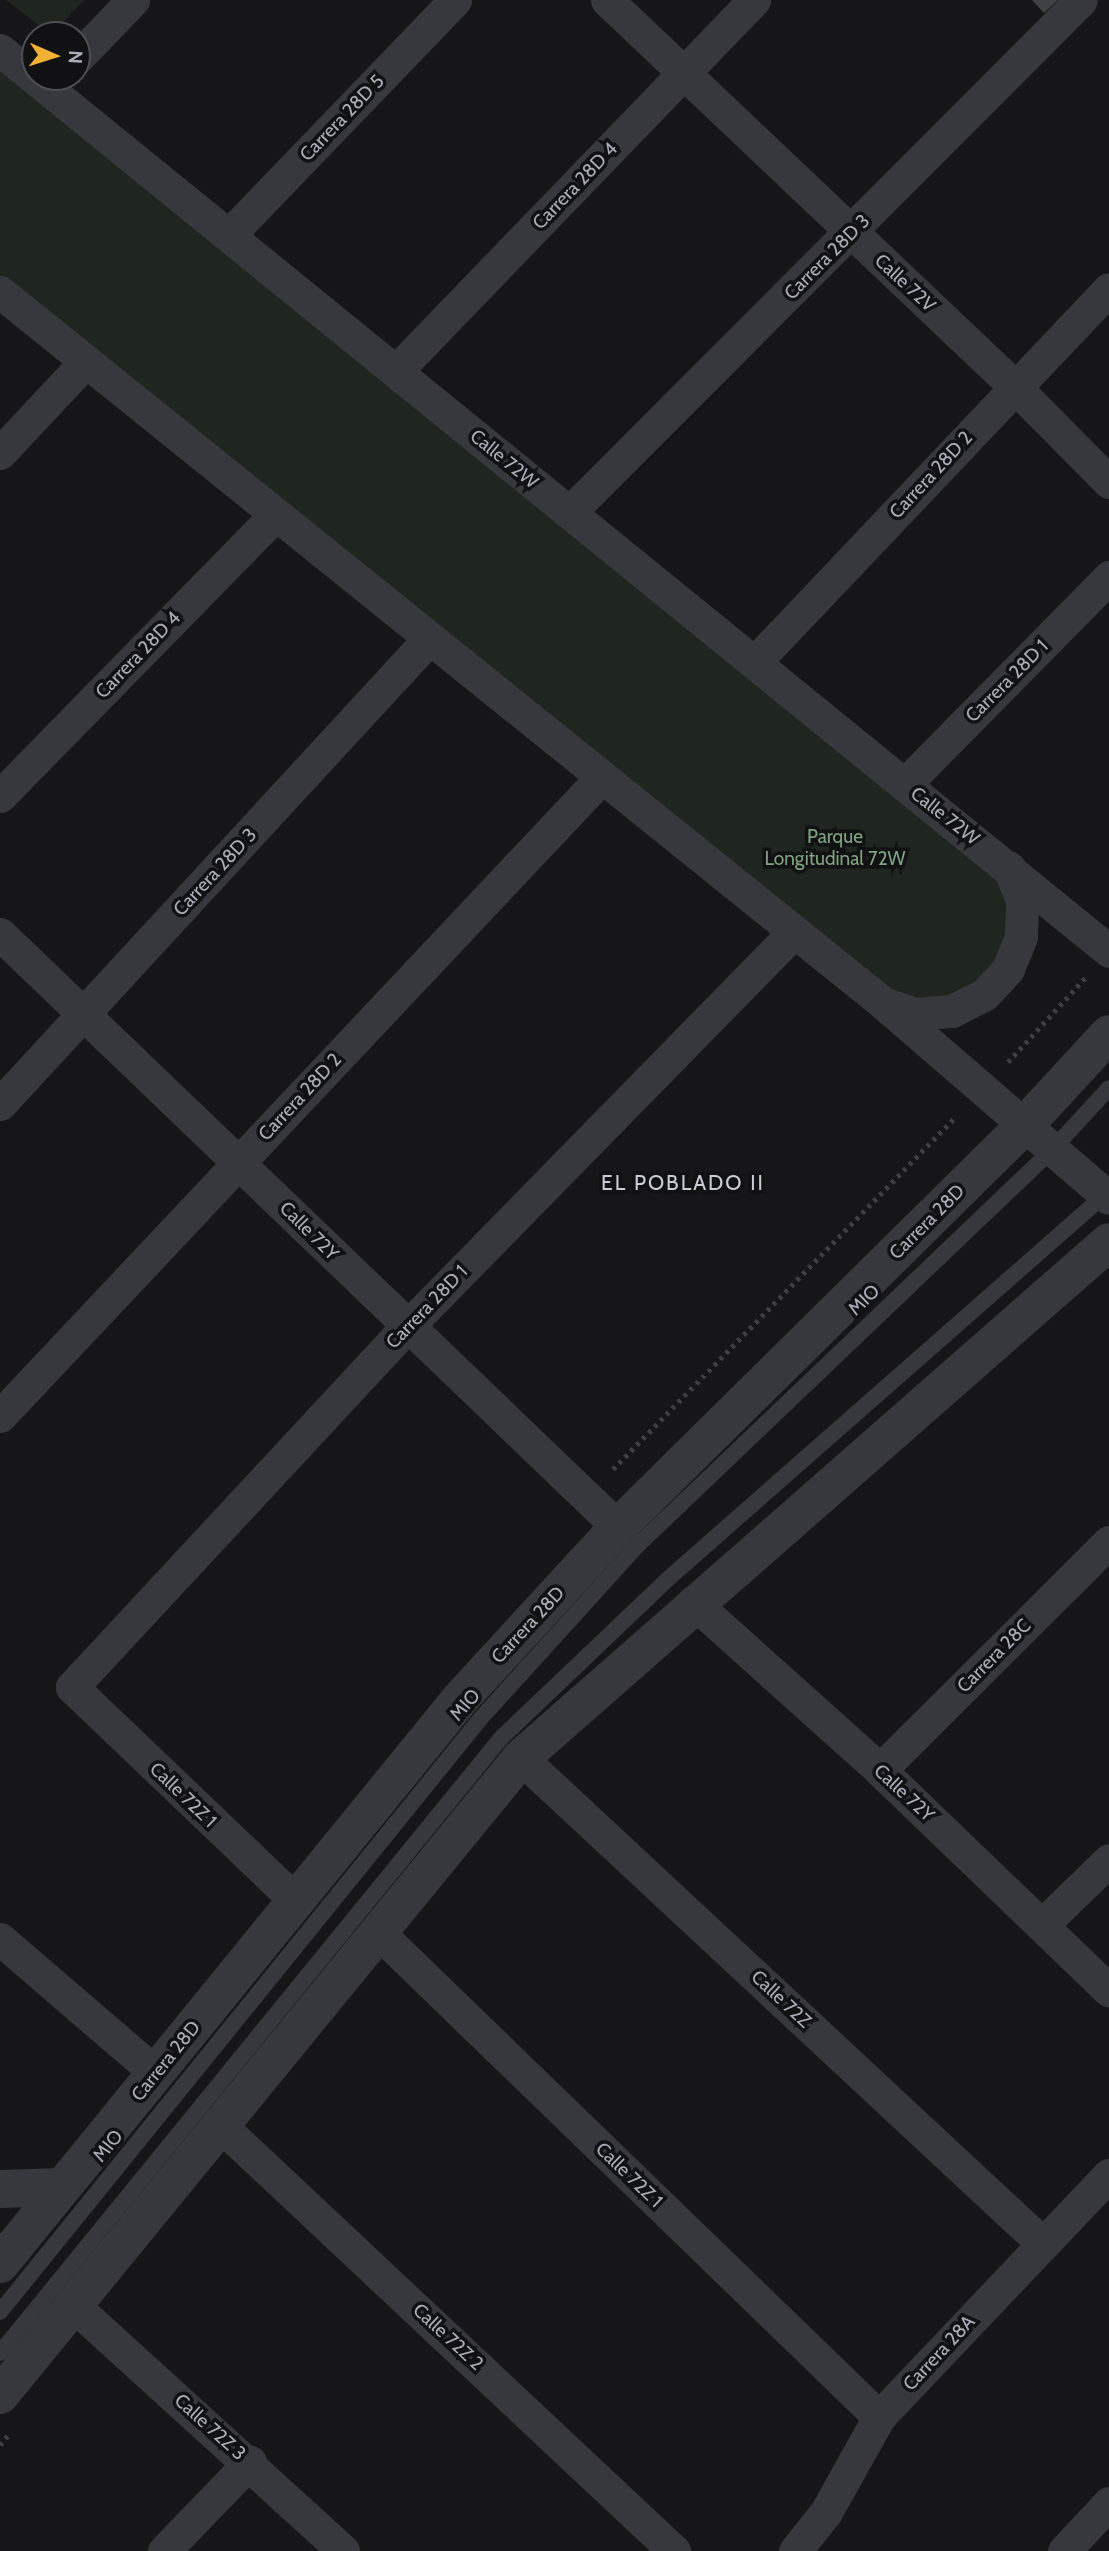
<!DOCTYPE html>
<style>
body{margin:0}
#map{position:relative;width:1109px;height:2551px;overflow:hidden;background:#161618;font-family:Cabin,sans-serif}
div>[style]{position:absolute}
.green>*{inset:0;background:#1e261f}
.building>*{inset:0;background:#404145}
.path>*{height:4.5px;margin-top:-2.25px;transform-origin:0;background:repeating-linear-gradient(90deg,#3d3f44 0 3.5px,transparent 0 8.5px)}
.service>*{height:16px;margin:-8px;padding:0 8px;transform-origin:8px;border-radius:8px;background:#37383d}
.minor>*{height:33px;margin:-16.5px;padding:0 16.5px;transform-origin:16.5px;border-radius:16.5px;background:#37383d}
.tertiary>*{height:38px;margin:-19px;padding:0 19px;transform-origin:19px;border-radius:19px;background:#37383d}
span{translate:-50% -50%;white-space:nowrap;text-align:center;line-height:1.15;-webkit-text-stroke:7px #111113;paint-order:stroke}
.street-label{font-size:19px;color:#a8adb8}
.park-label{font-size:19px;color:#7fa381}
.neighbourhood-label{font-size:21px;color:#c9ccd4;letter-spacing:2px}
.north{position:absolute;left:21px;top:21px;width:70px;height:70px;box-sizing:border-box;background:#111113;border:2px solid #4d4f55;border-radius:50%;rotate:93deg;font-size:19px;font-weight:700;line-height:28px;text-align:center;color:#a8adb8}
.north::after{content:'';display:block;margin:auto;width:24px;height:32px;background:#f2b134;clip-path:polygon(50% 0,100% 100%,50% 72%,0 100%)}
</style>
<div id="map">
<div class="green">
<div style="clip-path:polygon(6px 0,84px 0,51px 35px)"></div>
<div style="clip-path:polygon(0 50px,1009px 867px,1008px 969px,916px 1014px,0 292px)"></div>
</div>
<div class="building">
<div style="clip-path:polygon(1032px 0,1058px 0,1044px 13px)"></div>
</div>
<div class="path">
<div style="left:1008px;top:1062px;width:114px;rotate:-47.5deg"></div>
<div style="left:613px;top:1469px;width:492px;rotate:-45.8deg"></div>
<div style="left:0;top:2445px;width:13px;rotate:-51deg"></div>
</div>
<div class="service">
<div style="left:0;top:2312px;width:764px;rotate:-51deg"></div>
<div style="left:481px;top:1718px;width:232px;rotate:-47.8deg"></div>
<div style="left:637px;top:1546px;width:574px;rotate:-43.66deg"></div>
<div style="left:1052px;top:1150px;width:84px;rotate:-47.4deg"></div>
<div style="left:0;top:2353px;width:793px;rotate:-50.83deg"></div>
<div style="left:501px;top:1738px;width:232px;rotate:-43.6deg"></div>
<div style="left:669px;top:1578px;width:586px;rotate:-41.33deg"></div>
</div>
<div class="minor">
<div style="left:607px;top:0;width:561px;rotate:43.48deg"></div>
<div style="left:1014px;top:386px;width:135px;rotate:45.3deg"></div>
<div style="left:0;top:50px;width:1429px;rotate:39.09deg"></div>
<div style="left:77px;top:58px;width:81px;rotate:-46deg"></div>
<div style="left:229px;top:235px;width:326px;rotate:-46.1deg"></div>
<div style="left:0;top:292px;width:1134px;rotate:38.84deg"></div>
<div style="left:883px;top:1003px;width:298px;rotate:40.8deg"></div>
<div style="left:396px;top:371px;width:516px;rotate:-46.02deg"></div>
<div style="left:0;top:453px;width:126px;rotate:-46.9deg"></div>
<div style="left:570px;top:512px;width:723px;rotate:-45.06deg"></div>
<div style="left:755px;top:662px;width:514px;rotate:-46.5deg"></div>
<div style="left:905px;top:784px;width:291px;rotate:-45.4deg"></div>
<div style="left:0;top:796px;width:393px;rotate:-45.6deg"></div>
<div style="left:0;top:934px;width:856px;rotate:43.82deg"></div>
<div style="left:885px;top:1004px;width:33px;rotate:18deg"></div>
<div style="left:916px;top:1014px;width:36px;rotate:-5deg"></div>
<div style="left:952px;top:1011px;width:36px;rotate:-27deg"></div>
<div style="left:984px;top:995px;width:35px;rotate:-47deg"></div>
<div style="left:1008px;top:969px;width:35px;rotate:-68deg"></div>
<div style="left:1021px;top:936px;width:36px;rotate:-88deg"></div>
<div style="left:1022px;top:900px;width:35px;rotate:-112deg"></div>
<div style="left:0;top:1104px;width:633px;rotate:-47.31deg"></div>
<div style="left:0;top:1416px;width:876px;rotate:-46.71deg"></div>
<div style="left:693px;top:1602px;width:251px;rotate:41.9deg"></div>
<div style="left:880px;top:1770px;width:318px;rotate:43.9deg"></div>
<div style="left:521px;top:1758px;width:710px;rotate:42.95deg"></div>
<div style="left:880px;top:1770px;width:323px;rotate:-44.9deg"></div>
<div style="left:296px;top:1901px;width:310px;rotate:-136.3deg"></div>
<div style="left:72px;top:1687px;width:490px;rotate:-47.1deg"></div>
<div style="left:406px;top:1328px;width:552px;rotate:-45.59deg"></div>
<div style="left:1042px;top:1925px;width:93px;rotate:-44.1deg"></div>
<div style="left:378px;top:1932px;width:697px;rotate:44.07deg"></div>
<div style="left:0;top:1939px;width:206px;rotate:40.7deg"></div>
<div style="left:220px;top:2125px;width:623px;rotate:43.18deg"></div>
<div style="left:73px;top:2305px;width:365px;rotate:42.3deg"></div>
<div style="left:164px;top:2551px;width:124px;rotate:-46deg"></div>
<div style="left:795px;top:2551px;width:50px;rotate:-51.5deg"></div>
<div style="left:826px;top:2512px;width:109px;rotate:-60.8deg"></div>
<div style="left:879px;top:2417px;width:334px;rotate:-46.5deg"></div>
<div style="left:1064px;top:2551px;width:66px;rotate:-46.8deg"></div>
</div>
<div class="tertiary">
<div style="left:0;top:2189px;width:62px;rotate:-1.8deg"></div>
<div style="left:0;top:2264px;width:730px;rotate:-50.84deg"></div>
<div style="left:461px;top:1698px;width:232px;rotate:-47.4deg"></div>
<div style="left:618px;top:1527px;width:571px;rotate:-44.65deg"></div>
<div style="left:1024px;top:1126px;width:125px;rotate:-47.3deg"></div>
<div style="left:0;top:2395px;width:823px;rotate:-50.72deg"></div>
<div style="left:521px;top:1758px;width:782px;rotate:-41.27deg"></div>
</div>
<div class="street-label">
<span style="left:342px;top:118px;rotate:-46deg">Carrera 28D 5</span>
<span style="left:575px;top:186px;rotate:-46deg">Carrera 28D 4</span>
<span style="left:827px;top:257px;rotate:-45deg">Carrera 28D 3</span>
<span style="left:905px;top:283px;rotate:43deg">Calle 72V</span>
<span style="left:504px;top:459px;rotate:39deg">Calle 72W</span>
<span style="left:931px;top:475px;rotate:-47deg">Carrera 28D 2</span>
<span style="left:138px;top:655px;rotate:-46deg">Carrera 28D 4</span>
<span style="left:1007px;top:681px;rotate:-45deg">Carrera 28D 1</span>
<span style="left:945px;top:816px;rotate:38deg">Calle 72W</span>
<span style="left:215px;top:872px;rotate:-47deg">Carrera 28D 3</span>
<span style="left:300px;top:1097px;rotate:-47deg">Carrera 28D 2</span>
<span style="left:927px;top:1222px;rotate:-45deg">Carrera 28D</span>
<span style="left:309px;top:1231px;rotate:45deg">Calle 72Y</span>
<span style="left:864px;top:1300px;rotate:-44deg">MIO</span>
<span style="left:427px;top:1307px;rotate:-46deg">Carrera 28D 1</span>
<span style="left:528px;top:1625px;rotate:-47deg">Carrera 28D</span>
<span style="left:994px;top:1656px;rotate:-45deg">Carrera 28C</span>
<span style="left:465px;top:1705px;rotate:-49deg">MIO</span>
<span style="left:904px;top:1793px;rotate:43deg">Calle 72Y</span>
<span style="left:183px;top:1795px;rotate:44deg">Calle 72Z 1</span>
<span style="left:781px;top:1999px;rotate:43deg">Calle 72Z</span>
<span style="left:166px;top:2061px;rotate:-51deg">Carrera 28D</span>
<span style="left:108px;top:2146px;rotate:-51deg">MIO</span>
<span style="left:629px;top:2175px;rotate:44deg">Calle 72Z 1</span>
<span style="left:448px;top:2337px;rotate:43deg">Calle 72Z 2</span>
<span style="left:939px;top:2353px;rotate:-47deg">Carrera 28A</span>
<span style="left:210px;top:2427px;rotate:42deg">Calle 72Z 3</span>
</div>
<div class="park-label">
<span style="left:835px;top:848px">Parque<br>Longitudinal 72W</span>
</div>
<div class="neighbourhood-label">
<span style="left:683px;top:1183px">EL POBLADO II</span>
</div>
<div class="north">N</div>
</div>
